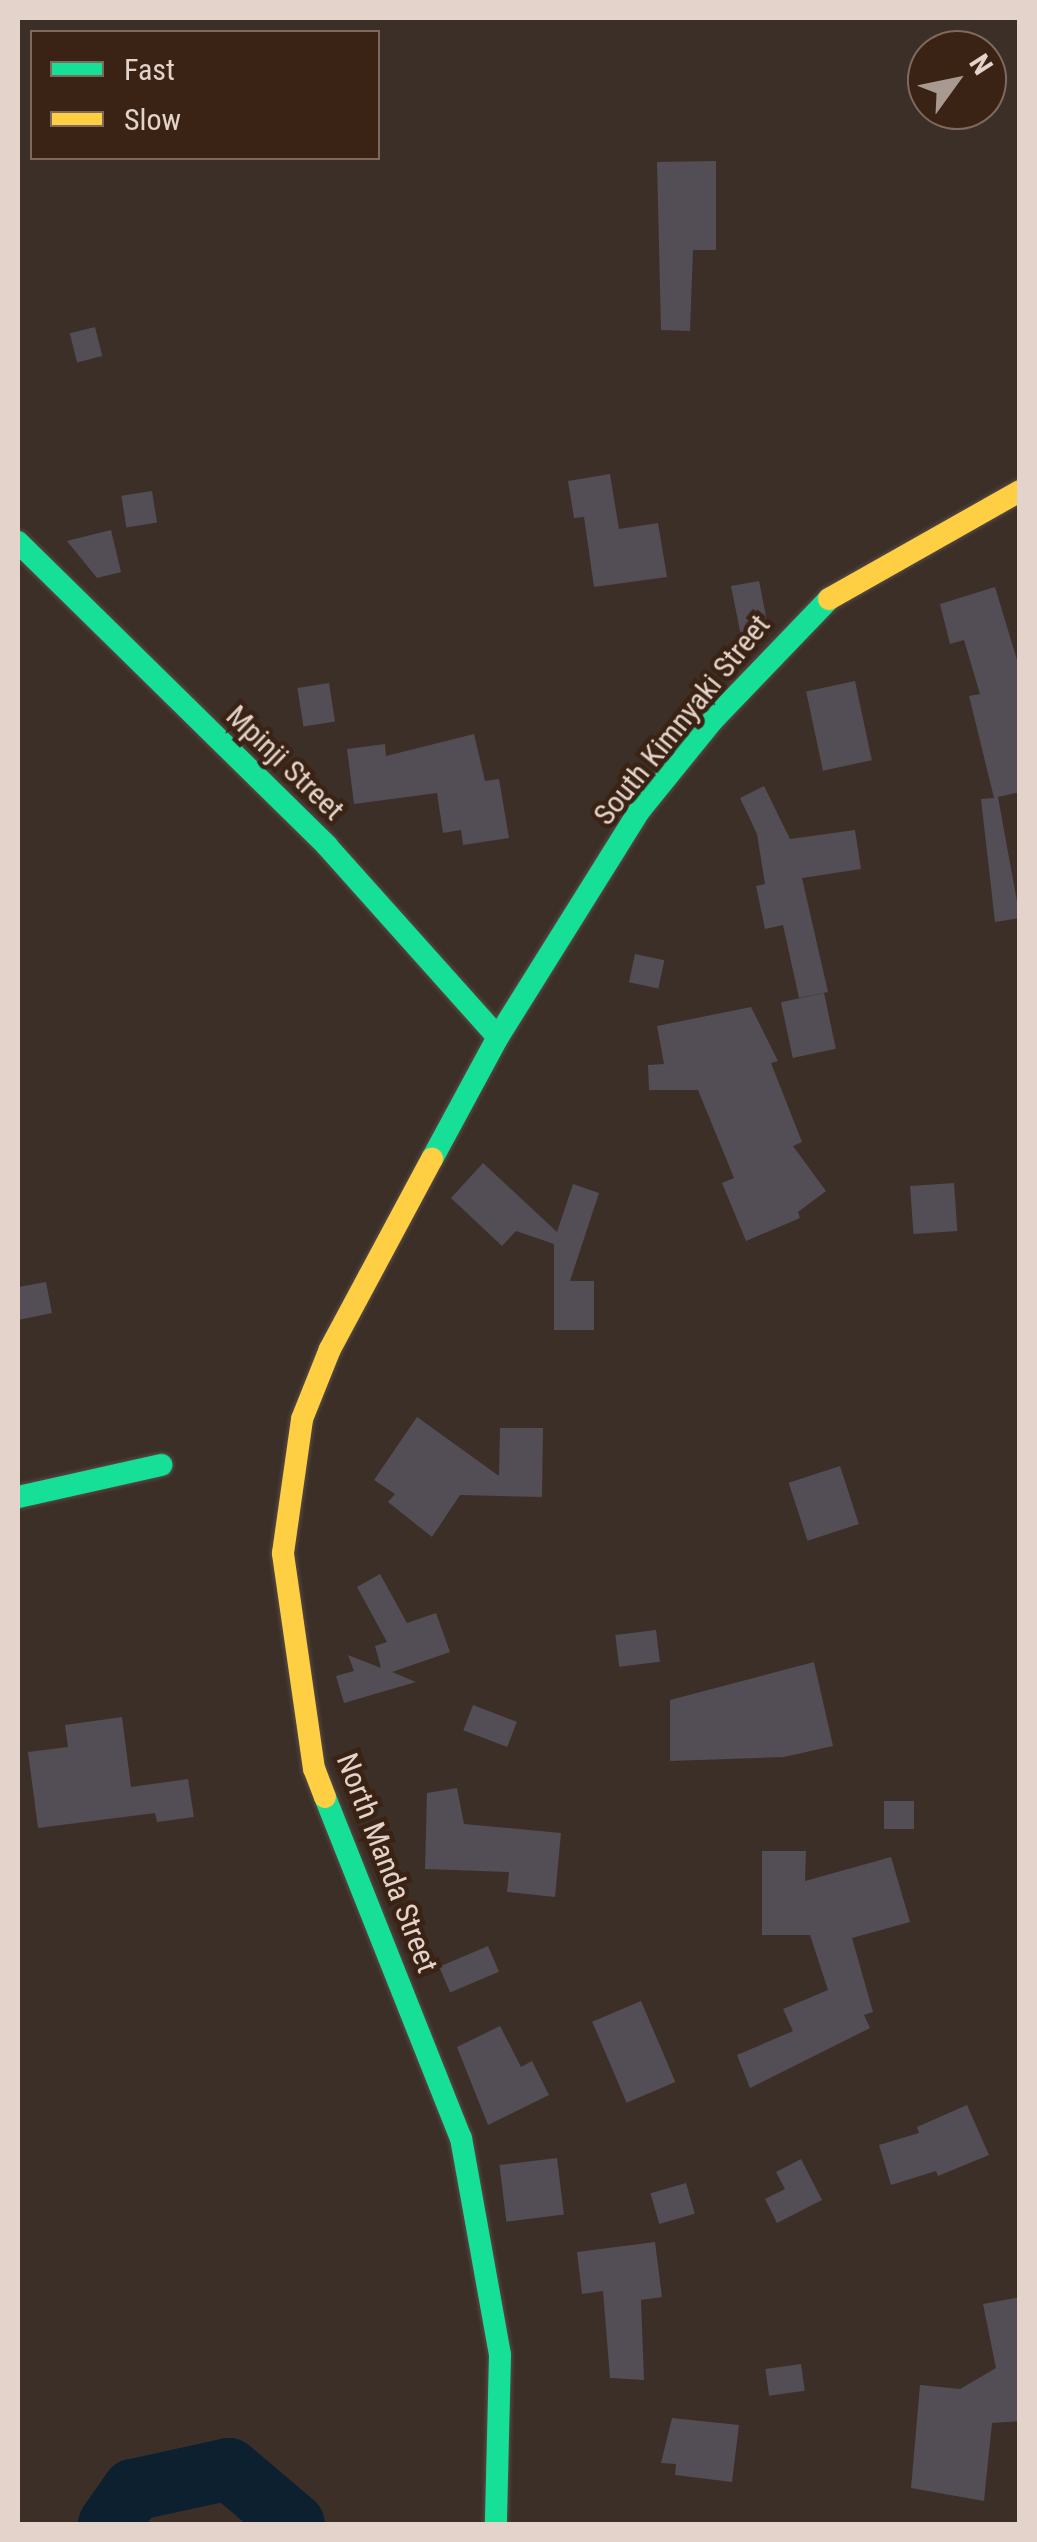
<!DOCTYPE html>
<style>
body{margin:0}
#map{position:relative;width:1037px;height:2542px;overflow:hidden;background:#3c2f27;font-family:"Roboto Condensed",sans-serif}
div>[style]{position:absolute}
.river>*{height:62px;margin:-31px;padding:0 31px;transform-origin:31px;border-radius:31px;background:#0c202f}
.building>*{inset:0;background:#534d56;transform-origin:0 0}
.roads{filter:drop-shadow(0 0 2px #584c45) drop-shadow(0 0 2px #584c45)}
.fast>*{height:22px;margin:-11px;padding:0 11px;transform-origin:11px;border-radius:11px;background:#16e098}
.slow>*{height:22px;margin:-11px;padding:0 11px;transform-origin:11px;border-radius:11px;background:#ffcf43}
span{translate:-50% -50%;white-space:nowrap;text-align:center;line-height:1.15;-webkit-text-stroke:9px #3a2314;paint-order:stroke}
.street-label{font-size:30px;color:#e3d3ca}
.frame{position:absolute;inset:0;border:20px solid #e3d3ca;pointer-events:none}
.legend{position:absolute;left:30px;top:30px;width:350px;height:130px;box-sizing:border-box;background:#3a2314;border:2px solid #7e695d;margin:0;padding:12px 18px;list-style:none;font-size:30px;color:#e3d3ca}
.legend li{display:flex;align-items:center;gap:20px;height:50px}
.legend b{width:50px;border:2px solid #7e695d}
.north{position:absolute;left:907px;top:30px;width:100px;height:100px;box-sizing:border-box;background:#3a2314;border:2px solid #7e695d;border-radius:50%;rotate:57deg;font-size:28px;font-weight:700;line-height:40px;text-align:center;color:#e3d3ca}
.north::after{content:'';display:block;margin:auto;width:35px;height:45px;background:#a99a91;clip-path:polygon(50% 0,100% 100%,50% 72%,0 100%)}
</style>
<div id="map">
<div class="river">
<div style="left:109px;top:2524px;width:42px;rotate:-54.8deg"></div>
<div style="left:133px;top:2490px;width:98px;rotate:-12.3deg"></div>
<div style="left:229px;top:2469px;width:85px;rotate:40.2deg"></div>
</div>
<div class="building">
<div style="clip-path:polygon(716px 161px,716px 250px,693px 250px,690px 331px,661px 330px,657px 162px)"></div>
<div style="left:95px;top:327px;width:30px;height:26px;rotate:76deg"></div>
<div style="clip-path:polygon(610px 474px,619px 529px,658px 523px,667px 577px,594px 587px,584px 517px,574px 518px,568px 481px)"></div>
<div style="left:152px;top:491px;width:32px;height:31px;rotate:81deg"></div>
<div style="clip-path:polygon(111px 530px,121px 572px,97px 578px,67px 541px)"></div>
<div style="clip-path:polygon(759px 581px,767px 621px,741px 636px,731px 586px)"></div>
<div style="clip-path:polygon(995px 587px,1020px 670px,1020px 792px,998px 797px,1020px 918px,995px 922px,981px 799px,994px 798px,969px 696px,980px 694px,964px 640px,950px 644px,940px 604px)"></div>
<div style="left:855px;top:681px;width:81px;height:50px;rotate:78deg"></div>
<div style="left:329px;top:683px;width:39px;height:32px;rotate:81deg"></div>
<div style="clip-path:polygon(474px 734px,485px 781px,499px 779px,509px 838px,463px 845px,461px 830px,443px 833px,437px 793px,354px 804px,347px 749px,385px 744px,386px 756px)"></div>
<div style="clip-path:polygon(764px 786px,790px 839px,855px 830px,861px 869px,802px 878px,828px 992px,799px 998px,783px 925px,765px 929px,756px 886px,765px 884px,757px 834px,740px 798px)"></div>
<div style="left:635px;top:954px;width:30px;height:29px;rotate:12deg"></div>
<div style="left:824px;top:993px;width:57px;height:44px;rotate:78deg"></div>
<div style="clip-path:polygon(751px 1007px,778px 1061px,771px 1063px,802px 1142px,793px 1146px,826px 1191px,798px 1212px,800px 1218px,746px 1241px,722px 1183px,734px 1178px,698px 1090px,649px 1090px,648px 1065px,664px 1064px,657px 1026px)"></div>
<div style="clip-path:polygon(483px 1163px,557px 1232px,573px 1184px,599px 1193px,570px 1281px,594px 1281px,594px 1330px,554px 1330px,554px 1244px,516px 1231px,502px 1246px,451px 1198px)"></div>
<div style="left:954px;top:1183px;width:48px;height:44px;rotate:86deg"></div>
<div style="clip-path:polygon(46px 1282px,52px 1313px,18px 1320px,18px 1287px)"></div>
<div style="clip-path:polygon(417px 1417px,499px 1476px,500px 1428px,543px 1428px,542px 1497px,460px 1495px,432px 1537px,388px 1502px,395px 1494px,374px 1480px)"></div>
<div style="left:840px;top:1466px;width:61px;height:54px;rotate:72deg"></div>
<div style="clip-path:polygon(380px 1574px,407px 1623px,436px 1613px,450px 1652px,392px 1672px,416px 1682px,344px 1703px,336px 1676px,354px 1671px,348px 1655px,381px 1668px,375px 1646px,387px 1642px,357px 1587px)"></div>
<div style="left:656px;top:1630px;width:32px;height:41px;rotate:83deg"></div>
<div style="clip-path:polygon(814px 1662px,833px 1746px,784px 1757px,670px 1761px,670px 1700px)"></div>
<div style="left:473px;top:1705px;width:47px;height:27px;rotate:21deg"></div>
<div style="clip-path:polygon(122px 1717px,131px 1787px,188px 1779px,194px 1817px,157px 1822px,155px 1813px,38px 1828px,28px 1752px,68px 1747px,65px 1725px)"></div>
<div style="clip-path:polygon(457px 1788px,464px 1824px,561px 1833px,555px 1897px,507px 1892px,509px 1872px,425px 1869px,427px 1793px)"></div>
<div style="left:884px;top:1801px;width:30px;height:28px"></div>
<div style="clip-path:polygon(762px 1851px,806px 1851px,805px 1881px,891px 1857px,910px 1922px,852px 1938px,873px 2012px,864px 2015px,870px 2028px,750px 2088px,737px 2055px,793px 2031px,783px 2009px,828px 1990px,810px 1935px,762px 1935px)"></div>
<div style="left:488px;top:1946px;width:28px;height:53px;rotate:67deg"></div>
<div style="left:641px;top:2001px;width:88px;height:53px;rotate:67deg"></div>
<div style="clip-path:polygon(500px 2026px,521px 2067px,532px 2061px,549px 2095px,488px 2125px,457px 2047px)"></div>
<div style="clip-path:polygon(967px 2105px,989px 2155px,938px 2176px,936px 2171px,891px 2185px,879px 2145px,919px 2133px,917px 2127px)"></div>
<div style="left:557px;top:2158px;width:57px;height:58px;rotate:83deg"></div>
<div style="clip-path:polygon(801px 2159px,822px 2200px,777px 2223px,765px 2199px,785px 2189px,776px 2172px)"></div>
<div style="left:686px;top:2183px;width:32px;height:37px;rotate:74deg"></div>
<div style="clip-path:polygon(655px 2242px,662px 2297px,641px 2300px,644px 2380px,610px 2378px,603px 2291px,582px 2294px,577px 2252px)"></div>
<div style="clip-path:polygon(1020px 2297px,1020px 2421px,992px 2423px,984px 2501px,911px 2488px,920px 2385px,960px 2389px,996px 2368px,983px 2304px)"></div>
<div style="left:801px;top:2364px;width:27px;height:36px;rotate:82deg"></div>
<div style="clip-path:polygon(672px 2418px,739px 2425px,732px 2482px,675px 2475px,676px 2464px,661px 2463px)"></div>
</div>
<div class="roads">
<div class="fast">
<div style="left:18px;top:542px;width:433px;rotate:44.5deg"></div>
<div style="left:327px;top:846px;width:256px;rotate:48.2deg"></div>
<div style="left:432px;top:1159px;width:139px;rotate:-61.6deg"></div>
<div style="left:498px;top:1037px;width:268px;rotate:-58deg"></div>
<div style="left:640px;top:810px;width:116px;rotate:-51deg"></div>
<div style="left:713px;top:720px;width:168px;rotate:-46.2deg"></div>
<div style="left:18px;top:1497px;width:147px;rotate:-12.6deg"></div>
<div style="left:325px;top:1797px;width:367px;rotate:68.3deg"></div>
<div style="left:461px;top:2138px;width:220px;rotate:79.8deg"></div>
<div style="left:500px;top:2355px;width:169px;rotate:91.4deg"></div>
</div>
<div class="slow">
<div style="left:829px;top:599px;width:219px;rotate:-29.5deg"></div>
<div style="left:325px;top:1797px;width:30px;rotate:-111deg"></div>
<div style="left:314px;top:1769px;width:218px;rotate:-98.2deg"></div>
<div style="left:283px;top:1553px;width:135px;rotate:-81.9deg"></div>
<div style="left:302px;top:1419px;width:75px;rotate:-68.2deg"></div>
<div style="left:330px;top:1349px;width:216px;rotate:-61.8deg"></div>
</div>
</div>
<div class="street-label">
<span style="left:682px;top:720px;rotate:-51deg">South Kimnyaki Street</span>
<span style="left:285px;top:763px;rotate:44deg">Mpinji Street</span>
<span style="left:387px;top:1863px;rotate:69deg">North Manda Street</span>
</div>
<div class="frame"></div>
<ul class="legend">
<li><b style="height:12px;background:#16e098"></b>Fast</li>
<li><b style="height:12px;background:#ffcf43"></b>Slow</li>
</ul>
<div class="north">N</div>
</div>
